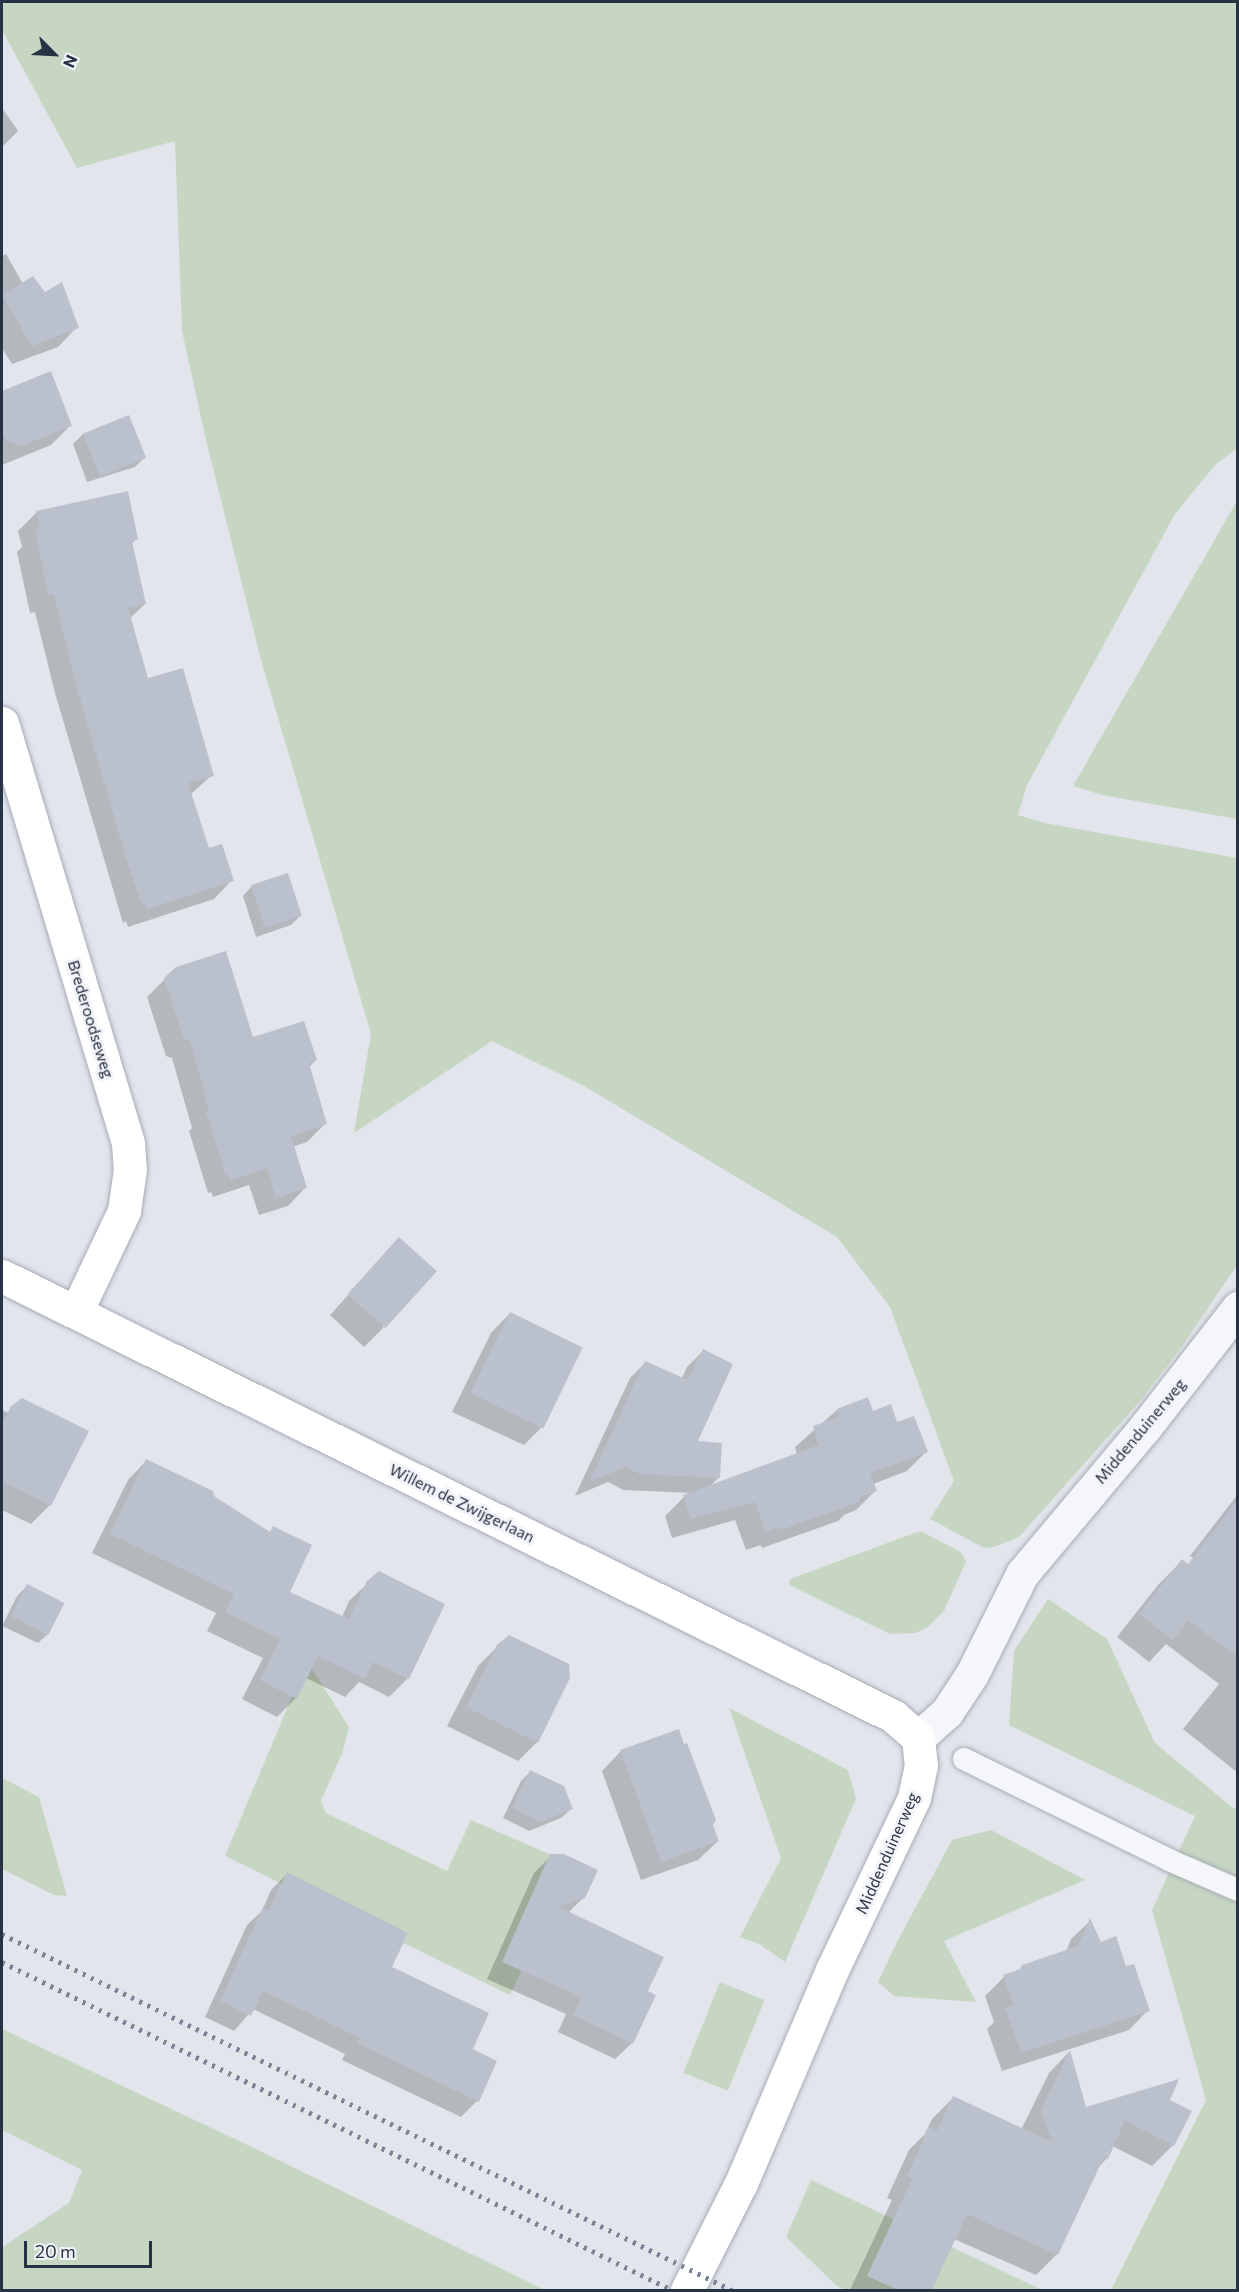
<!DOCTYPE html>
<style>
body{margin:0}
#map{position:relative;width:1239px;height:2292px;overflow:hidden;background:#e2e5ec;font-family:Commissioner,sans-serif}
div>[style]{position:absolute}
.green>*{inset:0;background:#c7d6c2;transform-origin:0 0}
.shadow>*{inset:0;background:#0003}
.building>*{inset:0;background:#bbc1cc;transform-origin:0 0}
.roads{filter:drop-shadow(0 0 2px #a6acb7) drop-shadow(0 0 2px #a6acb7)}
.lane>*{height:22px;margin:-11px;padding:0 11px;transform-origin:11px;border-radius:11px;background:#f5f6f9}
.street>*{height:33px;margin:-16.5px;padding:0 16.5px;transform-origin:16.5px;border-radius:16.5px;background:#f5f6f9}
.secondary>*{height:33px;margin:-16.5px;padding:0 16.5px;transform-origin:16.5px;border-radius:16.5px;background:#fff}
.rail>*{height:4.5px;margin-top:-2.25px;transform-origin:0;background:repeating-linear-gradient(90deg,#7a8497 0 3px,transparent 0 9px)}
span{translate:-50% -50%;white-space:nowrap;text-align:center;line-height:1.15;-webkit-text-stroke:6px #f2f4f9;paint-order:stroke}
.street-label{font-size:16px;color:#283245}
.frame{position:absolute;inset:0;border:3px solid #283245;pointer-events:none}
.north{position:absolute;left:24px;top:24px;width:60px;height:60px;-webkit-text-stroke:4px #f2f4f9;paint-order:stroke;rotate:114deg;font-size:16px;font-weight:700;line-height:24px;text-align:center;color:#283245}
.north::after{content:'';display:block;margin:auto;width:21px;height:27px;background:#283245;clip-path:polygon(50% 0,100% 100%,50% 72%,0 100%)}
.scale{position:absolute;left:24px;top:2241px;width:128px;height:27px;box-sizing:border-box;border:3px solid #283245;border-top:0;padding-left:8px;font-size:18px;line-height:21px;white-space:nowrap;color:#283245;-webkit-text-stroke:4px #f2f4f9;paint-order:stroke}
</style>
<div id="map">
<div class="green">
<div style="clip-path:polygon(2px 2px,1237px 2px,1237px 448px,1215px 465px,1175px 514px,1027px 785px,1018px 815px,1045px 823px,1237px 858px,1237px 1265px,1181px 1348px,1141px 1400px,1019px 1537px,991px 1548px,982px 1547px,930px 1519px,954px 1481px,890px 1307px,837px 1237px,584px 1086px,492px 1041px,354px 1133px,371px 1034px,261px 660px,206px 440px,182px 331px,175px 141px,77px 168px,2px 30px)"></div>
<div style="clip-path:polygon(1237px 501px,1237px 819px,1102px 795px,1073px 786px)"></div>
<div style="clip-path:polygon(920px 1531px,961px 1552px,966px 1561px,944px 1611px,927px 1628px,915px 1633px,890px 1634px,789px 1585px,790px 1579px)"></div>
<div style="clip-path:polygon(1048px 1599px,1107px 1639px,1155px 1743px,1233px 1808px,1237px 1807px,1237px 2290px,1111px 2290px,1206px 2100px,1152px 1910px,1195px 1816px,1009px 1725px,1014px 1651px)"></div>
<div style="clip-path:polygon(307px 1661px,349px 1727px,343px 1751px,321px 1801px,326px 1813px,447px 1871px,471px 1820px,572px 1864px,510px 1995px,225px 1856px)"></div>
<div style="clip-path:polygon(729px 1708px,848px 1770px,856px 1799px,785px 1962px,759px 1944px,740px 1937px,781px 1858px)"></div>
<div style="clip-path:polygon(2px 1778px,39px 1797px,67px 1896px,54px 1895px,2px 1869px)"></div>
<div style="clip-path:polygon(991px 1830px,1085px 1880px,944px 1941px,976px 2002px,894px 1996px,878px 1982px,898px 1940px,952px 1840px)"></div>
<div style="left:720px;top:1982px;width:48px;height:98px;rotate:22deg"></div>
<div style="clip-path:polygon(2px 2029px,260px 2151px,545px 2290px,2px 2290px,2px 2247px,69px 2203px,82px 2170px,2px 2130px)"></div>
<div style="clip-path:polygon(811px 2180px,1042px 2290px,846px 2290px,837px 2286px,786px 2237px)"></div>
</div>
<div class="shadow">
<div style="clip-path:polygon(2px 108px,18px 131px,2px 147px)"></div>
<div style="clip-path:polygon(6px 254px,23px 284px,45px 294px,77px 327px,58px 347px,12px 364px,2px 348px,2px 256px)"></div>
<div style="clip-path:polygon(50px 373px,70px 426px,51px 445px,2px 465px,2px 393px)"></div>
<div style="clip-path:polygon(83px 434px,144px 458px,135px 467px,87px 482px,73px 444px)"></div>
<div style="clip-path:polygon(37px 512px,136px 539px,131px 544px,145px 604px,129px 619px,147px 680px,212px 775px,190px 795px,208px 850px,232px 880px,214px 899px,128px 927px,126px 921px,123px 923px,55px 693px,35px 612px,30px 613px,17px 552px,22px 547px,18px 531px)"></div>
<div style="clip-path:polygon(252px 886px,300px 916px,291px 925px,256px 937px,243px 896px)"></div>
<div style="clip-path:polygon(176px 968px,252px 1039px,316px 1060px,309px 1067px,325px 1124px,307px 1142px,292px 1147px,305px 1188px,288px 1206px,259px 1215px,249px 1185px,213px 1197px,211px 1192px,208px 1193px,189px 1131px,192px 1128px,172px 1058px,166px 1056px,147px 997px)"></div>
<div style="clip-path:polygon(399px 1239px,383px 1328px,364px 1347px,330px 1315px)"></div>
<div style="clip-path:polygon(510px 1313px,544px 1425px,524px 1445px,452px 1412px,491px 1333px)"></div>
<div style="clip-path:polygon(703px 1351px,695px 1443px,719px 1477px,708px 1488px,797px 1455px,795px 1447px,837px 1410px,872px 1412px,897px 1424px,926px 1452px,907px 1471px,873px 1484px,875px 1491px,856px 1510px,844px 1515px,838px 1521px,762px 1548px,761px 1545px,746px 1550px,735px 1520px,672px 1538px,665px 1516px,684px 1497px,694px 1493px,623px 1490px,608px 1482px,575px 1496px,630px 1378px,646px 1362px,682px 1378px,687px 1367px)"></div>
<div style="clip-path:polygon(2px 1410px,9px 1413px,50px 1505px,31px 1524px,2px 1510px)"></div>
<div style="clip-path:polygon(146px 1461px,212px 1497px,269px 1533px,274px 1528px,288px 1593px,342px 1617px,349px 1601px,369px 1582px,443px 1605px,408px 1678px,389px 1697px,359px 1682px,345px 1697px,306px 1678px,296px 1698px,277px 1717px,242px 1699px,263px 1658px,207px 1631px,216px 1613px,92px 1553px,128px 1480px)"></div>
<div style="clip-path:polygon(1238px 1494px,1238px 1585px,1190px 1556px)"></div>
<div style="clip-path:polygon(1181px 1562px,1238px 1608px,1238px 1773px,1183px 1729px,1219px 1684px,1166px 1644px,1149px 1662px,1117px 1637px,1158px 1585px)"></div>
<div style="clip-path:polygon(27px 1586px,48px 1634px,38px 1643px,2px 1626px,17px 1596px)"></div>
<div style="clip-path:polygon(498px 1646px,537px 1742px,518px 1761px,447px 1726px,478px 1666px)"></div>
<div style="clip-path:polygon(621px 1751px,718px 1841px,698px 1860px,641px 1880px,602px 1771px)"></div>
<div style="clip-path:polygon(531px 1771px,571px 1809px,561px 1818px,529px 1831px,503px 1818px,521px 1781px)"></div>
<div style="clip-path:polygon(551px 1856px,584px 1897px,568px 1913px,646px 1991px,632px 2043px,615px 2059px,558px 2032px,566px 2014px,487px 1979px,534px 1873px)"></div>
<div style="clip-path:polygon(287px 1874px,390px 1968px,471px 2050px,495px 2062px,477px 2101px,461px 2117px,342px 2060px,345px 2054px,253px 2009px,234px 2031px,205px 2017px,247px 1925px,262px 1911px,271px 1890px)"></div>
<div style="clip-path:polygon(1090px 1921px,1100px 1944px,1125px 1968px,1148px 2010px,1129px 2030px,1002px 2071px,987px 2029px,994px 2022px,985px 1996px,1004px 1977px,1066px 1952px,1071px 1939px)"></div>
<div style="clip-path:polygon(1069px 2052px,1085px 2109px,1168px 2101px,1173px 2145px,1152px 2166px,1112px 2146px,1107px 2158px,1098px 2168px,1057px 2254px,1036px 2275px,954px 2239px,930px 2290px,850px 2290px,892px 2200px,887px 2198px,909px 2150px,925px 2134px,932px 2119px,953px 2098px,1021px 2130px,1049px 2073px)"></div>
</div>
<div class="building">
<div style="clip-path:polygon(33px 276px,45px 292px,62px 282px,79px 328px,32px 346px,2px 295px)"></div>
<div style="clip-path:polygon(51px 371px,72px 426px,21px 446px,6px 440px,2px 429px,2px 391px)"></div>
<div style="left:129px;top:415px;width:46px;height:50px;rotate:68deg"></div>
<div style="clip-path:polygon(128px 491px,138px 539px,132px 541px,146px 604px,128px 608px,148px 678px,183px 668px,214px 776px,188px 783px,209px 848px,222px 844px,234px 881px,147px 909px,145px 903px,142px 905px,125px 855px,73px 674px,54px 594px,48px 595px,35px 531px,40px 526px,36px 511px)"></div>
<div style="left:288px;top:873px;width:45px;height:39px;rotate:72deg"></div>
<div style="clip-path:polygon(226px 951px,253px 1037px,304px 1021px,317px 1060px,309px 1063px,327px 1124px,291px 1136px,307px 1188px,276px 1198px,267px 1168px,231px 1180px,229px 1175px,226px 1176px,206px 1112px,209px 1111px,190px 1040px,184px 1039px,164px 978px,176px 967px)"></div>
<div style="left:399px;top:1237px;width:51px;height:77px;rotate:42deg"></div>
<div style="left:510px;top:1312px;width:81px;height:90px;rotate:26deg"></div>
<div style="clip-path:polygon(703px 1349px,733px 1364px,698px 1441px,722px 1443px,720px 1478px,640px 1474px,625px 1467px,589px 1482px,645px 1361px,688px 1380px)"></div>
<div style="clip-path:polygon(868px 1397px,873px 1411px,891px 1404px,897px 1422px,914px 1416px,928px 1452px,870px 1473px,877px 1491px,860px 1497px,859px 1502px,781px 1530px,780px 1527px,765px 1532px,755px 1502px,691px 1519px,683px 1495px,819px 1445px,813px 1426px,839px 1417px,837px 1409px)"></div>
<div style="clip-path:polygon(22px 1398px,89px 1431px,51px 1506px,2px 1481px,2px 1426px,11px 1406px)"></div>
<div style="clip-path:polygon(146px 1459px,213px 1491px,214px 1496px,270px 1532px,273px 1526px,312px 1545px,290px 1592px,349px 1619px,367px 1581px,379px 1571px,445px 1604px,409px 1679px,373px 1662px,365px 1679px,318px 1656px,297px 1699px,260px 1680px,280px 1639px,225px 1612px,234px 1594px,110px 1534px)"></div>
<div style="clip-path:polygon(1238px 1499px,1238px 1657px,1188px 1620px,1173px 1640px,1139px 1614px,1182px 1559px,1188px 1564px)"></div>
<div style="left:27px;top:1584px;width:42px;height:36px;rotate:27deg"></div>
<div style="clip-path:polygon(509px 1635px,569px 1664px,570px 1678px,538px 1743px,466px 1707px,497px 1645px)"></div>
<div style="clip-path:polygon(679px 1729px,684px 1744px,687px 1743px,716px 1820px,713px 1825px,719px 1841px,661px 1862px,620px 1750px)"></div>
<div style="clip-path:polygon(530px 1770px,564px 1786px,573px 1809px,540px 1822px,512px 1808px)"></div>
<div style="clip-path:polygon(550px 1854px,564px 1854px,598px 1870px,585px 1898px,559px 1907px,664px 1957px,648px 1991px,656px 1995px,633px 2044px,573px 2015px,582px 1997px,502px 1962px)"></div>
<div style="clip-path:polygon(287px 1872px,408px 1933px,392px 1967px,489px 2013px,473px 2049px,497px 2061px,479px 2102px,357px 2043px,360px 2038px,263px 1991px,251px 2016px,220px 2001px,263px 1907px,269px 1910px)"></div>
<div style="clip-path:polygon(1090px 1918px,1101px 1942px,1116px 1936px,1126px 1966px,1134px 1964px,1150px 2011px,1021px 2053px,1005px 2008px,1013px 2005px,1003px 1975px,1020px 1969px,1022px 1965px,1078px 1946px)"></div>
<div style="clip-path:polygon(1070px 2050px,1086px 2107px,1179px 2079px,1170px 2100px,1192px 2111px,1174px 2146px,1125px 2121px,1108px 2159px,1104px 2157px,1058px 2255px,967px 2214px,932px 2290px,898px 2290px,867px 2276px,912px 2179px,907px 2176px,929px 2127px,937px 2131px,953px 2096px,1052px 2142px,1041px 2110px)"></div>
</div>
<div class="roads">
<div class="lane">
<div style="left:964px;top:1759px;width:229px;rotate:26.2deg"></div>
<div style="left:1169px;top:1860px;width:75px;rotate:23.5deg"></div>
</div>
<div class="street">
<div style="left:918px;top:1738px;width:39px;rotate:-42deg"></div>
<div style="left:947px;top:1712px;width:45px;rotate:-56.7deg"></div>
<div style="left:972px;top:1674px;width:112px;rotate:-63.4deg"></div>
<div style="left:1022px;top:1574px;width:193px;rotate:-50deg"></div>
<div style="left:1146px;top:1426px;width:150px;rotate:-52.1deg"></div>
</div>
<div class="secondary">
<div style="left:2px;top:723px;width:438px;rotate:73.3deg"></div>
<div style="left:128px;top:1143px;width:26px;rotate:86deg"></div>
<div style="left:130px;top:1169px;width:42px;rotate:98.1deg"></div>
<div style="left:124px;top:1211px;width:112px;rotate:115.4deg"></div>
<div style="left:2px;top:1276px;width:994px;rotate:26.28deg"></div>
<div style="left:893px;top:1716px;width:33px;rotate:41deg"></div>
<div style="left:918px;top:1738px;width:27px;rotate:84deg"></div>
<div style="left:921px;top:1765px;width:34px;rotate:102deg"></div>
<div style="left:914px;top:1798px;width:191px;rotate:115.5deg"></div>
<div style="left:832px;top:1970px;width:232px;rotate:113.1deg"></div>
<div style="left:741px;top:2183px;width:120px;rotate:116.8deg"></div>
</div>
</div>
<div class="rail">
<div style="left:2px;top:1934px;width:812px;rotate:26deg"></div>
<div style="left:2px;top:1962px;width:746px;rotate:26.08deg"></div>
</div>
<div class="street-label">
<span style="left:91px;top:1019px;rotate:73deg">Brederoodseweg</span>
<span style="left:1140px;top:1431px;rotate:-50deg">Middenduinerweg</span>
<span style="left:462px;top:1503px;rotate:26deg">Willem de Zwijgerlaan</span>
<span style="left:887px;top:1853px;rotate:-66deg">Middenduinerweg</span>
</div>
<div class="frame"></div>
<div class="north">N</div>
<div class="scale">20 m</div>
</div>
